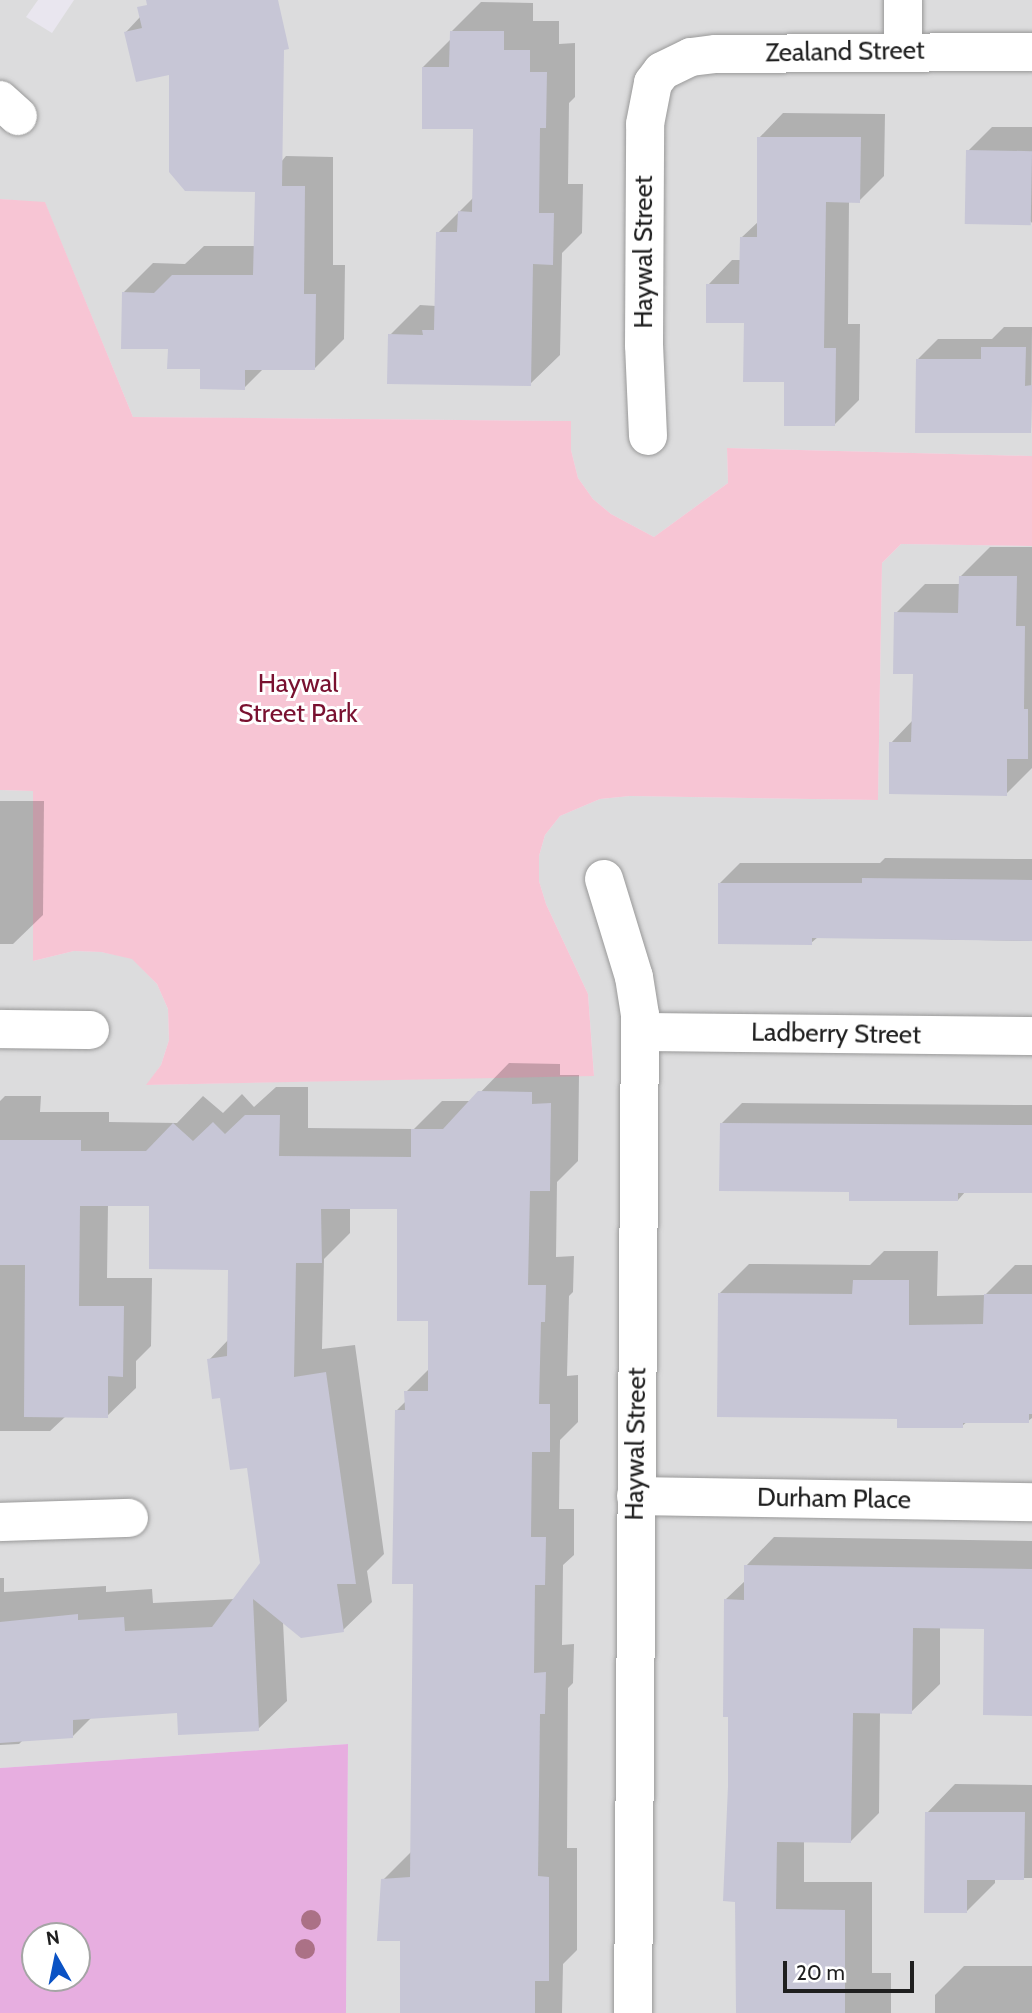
<!DOCTYPE html>
<style>
body{margin:0}
#map{position:relative;width:1032px;height:2013px;overflow:hidden;background:#e9e6ef;font-family:Cabin,sans-serif}
div>[style]{position:absolute}
.residential>*{inset:0;background:#dcdcdd}
.grass>*{inset:0;background:#e7aee0}
.park>*{inset:0;background:#f7c5d4}
.shadow>*{inset:0;background:#0003}
.building>*{inset:0;background:#c7c6d6;transform-origin:0 0}
.roads{filter:drop-shadow(0 0 2px #999) drop-shadow(0 0 2px #999)}
.street>*{height:38px;margin:-19px;padding:0 19px;transform-origin:19px;border-radius:19px;background:#fff}
.trees>*{width:20px;height:20px;margin:-10px;border-radius:50%;background:#ab7186}
span{translate:-50% -50%;white-space:nowrap;text-align:center;line-height:1.15;-webkit-text-stroke:6px #fff;paint-order:stroke}
.street-label{font-size:26px;color:#1f1f1f}
.park-label{font-size:26px;color:#791130}
.north{position:absolute;left:21px;top:1922px;width:70px;height:70px;box-sizing:border-box;background:#fff;border:2px solid #a5a5a5;border-radius:50%;rotate:351deg;font-size:19px;font-weight:700;line-height:28px;text-align:center;color:#1f1f1f}
.north::after{content:'';display:block;margin:auto;width:24px;height:32px;background:#0a52c4;clip-path:polygon(50% 0,100% 100%,50% 72%,0 100%)}
.scale{position:absolute;left:783px;top:1961px;width:131px;height:32px;box-sizing:border-box;border:4px solid #1f1f1f;border-top:0;padding-left:9px;font-size:21px;line-height:24px;white-space:nowrap;color:#1f1f1f;-webkit-text-stroke:5px #fff;paint-order:stroke}
</style>
<div id="map">
<div class="residential">
<div style="clip-path:polygon(0 0,38px 0,26px 17px,52px 33px,74px 0,1032px 0,1032px 456px,727px 448px,728px 483px,654px 537px,611px 514px,593px 499px,578px 478px,571px 450px,570px 421px,133px 417px,45px 203px,0 199px)"></div>
<div style="clip-path:polygon(901px 544px,1032px 546px,1032px 2013px,346px 2013px,348px 1744px,0 1768px,0 790px,33px 791px,33px 961px,74px 951px,101px 952px,132px 958px,157px 984px,168px 1009px,169px 1040px,161px 1065px,147px 1085px,594px 1075px,588px 994px,546px 904px,539px 881px,539px 856px,545px 835px,560px 816px,600px 799px,630px 796px,878px 800px,882px 563px)"></div>
</div>
<div class="grass">
<div style="clip-path:polygon(evenodd,348px 1744px,346px 2013px,0 2013px,0 1768px,348px 1744px,35px 1936px,77px 1936px,77px 1978px,35px 1978px,35px 1936px)"></div>
</div>
<div class="park">
<div style="clip-path:polygon(0 199px,45px 202px,133px 417px,571px 421px,571px 450px,578px 478px,593px 499px,611px 514px,654px 537px,728px 483px,727px 448px,1032px 456px,1032px 546px,901px 544px,882px 563px,878px 800px,630px 796px,600px 799px,560px 816px,545px 835px,539px 856px,539px 881px,546px 904px,588px 994px,594px 1076px,146px 1085px,161px 1065px,169px 1040px,168px 1009px,157px 984px,132px 959px,101px 952px,74px 951px,33px 961px,33px 791px,0 790px)"></div>
</div>
<div class="shadow">
<div style="clip-path:polygon(156px 0,245px 0,281px 162px,286px 156px,333px 157px,333px 265px,345px 265px,344px 339px,314px 369px,264px 368px,244px 388px,169px 348px,123px 293px,153px 263px,185px 264px,204px 246px,256px 246px,257px 185px,171px 73px,126px 32px)"></div>
<div style="clip-path:polygon(481px 2px,533px 3px,533px 21px,559px 21px,559px 44px,575px 43px,575px 97px,569px 103px,568px 184px,583px 184px,582px 233px,562px 253px,560px 355px,530px 384px,390px 335px,420px 305px,436px 306px,438px 233px,474px 197px,475px 127px,423px 67px,451px 39px,451px 32px)"></div>
<div style="clip-path:polygon(783px 113px,885px 114px,884px 176px,859px 201px,849px 201px,848px 324px,860px 324px,859px 400px,835px 424px,786px 381px,745px 322px,708px 285px,732px 260px,741px 260px,741px 238px,759px 221px,759px 138px)"></div>
<div style="clip-path:polygon(992px 127px,1032px 127px,1032px 223px,968px 151px)"></div>
<div style="clip-path:polygon(1004px 327px,1032px 327px,1031px 432px,918px 359px,938px 339px,992px 339px)"></div>
<div style="clip-path:polygon(990px 547px,1032px 547px,1032px 768px,1006px 794px,891px 743px,913px 720px,914px 672px,896px 613px,925px 584px,960px 584px,961px 576px)"></div>
<div style="clip-path:polygon(0 801px,44px 801px,43px 915px,13px 944px,0 944px)"></div>
<div style="clip-path:polygon(885px 858px,1032px 859px,1032px 941px,818px 937px,811px 943px,720px 883px,740px 863px,880px 863px)"></div>
<div style="clip-path:polygon(509px 1063px,560px 1064px,560px 1075px,579px 1075px,578px 1161px,557px 1182px,556px 1257px,574px 1256px,573px 1292px,569px 1296px,567px 1376px,578px 1375px,578px 1422px,560px 1440px,559px 1509px,574px 1509px,574px 1555px,563px 1565px,562px 1645px,574px 1644px,573px 1683px,568px 1688px,567px 1848px,577px 1848px,577px 1950px,563px 1964px,562px 2013px,401px 2013px,402px 1939px,383px 1880px,412px 1851px,415px 1583px,397px 1410px,406px 1401px,406px 1392px,430px 1368px,430px 1319px,399px 1207px,350px 1207px,350px 1233px,324px 1259px,322px 1349px,355px 1345px,384px 1554px,367px 1571px,372px 1602px,343px 1630px,283px 1622px,287px 1701px,258px 1729px,179px 1711px,92px 1717px,73px 1736px,24px 1739px,19px 1744px,0 1745px,0 1578px,4px 1578px,4px 1592px,106px 1586px,106px 1592px,152px 1589px,153px 1603px,235px 1599px,262px 1563px,248px 1466px,209px 1360px,229px 1339px,230px 1268px,151px 1204px,108px 1204px,107px 1278px,152px 1278px,151px 1346px,136px 1361px,136px 1388px,107px 1416px,66px 1416px,50px 1431px,0 1431px,0 1101px,5px 1096px,41px 1096px,40px 1112px,109px 1112px,109px 1122px,177px 1123px,203px 1096px,223px 1113px,242px 1094px,254px 1107px,276px 1087px,308px 1087px,308px 1128px,414px 1129px,442px 1101px,472px 1101px)"></div>
<div style="clip-path:polygon(742px 1103px,1032px 1105px,1032px 1192px,966px 1191px,958px 1200px,851px 1190px,721px 1124px)"></div>
<div style="clip-path:polygon(884px 1251px,938px 1251px,937px 1296px,985px 1295px,1015px 1265px,1032px 1265px,1032px 1418px,1028px 1421px,968px 1421px,962px 1426px,899px 1417px,720px 1293px,749px 1264px,870px 1265px)"></div>
<div style="clip-path:polygon(774px 1537px,1032px 1541px,1032px 1714px,986px 1628px,940px 1627px,940px 1684px,911px 1712px,880px 1712px,879px 1813px,851px 1841px,804px 1841px,804px 1882px,872px 1882px,872px 1973px,891px 1973px,891px 2013px,737px 2013px,738px 1937px,730px 1786px,725px 1600px,746px 1580px,746px 1566px)"></div>
<div style="clip-path:polygon(955px 1784px,1032px 1785px,1032px 1878px,995px 1878px,995px 1883px,967px 1911px,927px 1813px)"></div>
<div style="clip-path:polygon(964px 1966px,1032px 1966px,1032px 2013px,935px 2013px,935px 1995px)"></div>
</div>
<div class="building">
<div style="clip-path:polygon(146px 0,278px 0,289px 49px,284px 50px,282px 186px,305px 186px,304px 294px,316px 294px,315px 370px,245px 370px,245px 390px,200px 389px,200px 369px,167px 369px,168px 349px,121px 349px,122px 292px,154px 293px,172px 275px,253px 275px,255px 192px,185px 191px,169px 172px,169px 75px,136px 82px,124px 32px,142px 28px,137px 7px,147px 5px)"></div>
<div style="clip-path:polygon(450px 31px,504px 31px,504px 50px,530px 50px,530px 72px,547px 72px,546px 128px,540px 128px,539px 213px,554px 213px,553px 265px,533px 264px,531px 386px,387px 384px,388px 334px,423px 335px,422px 330px,434px 330px,436px 232px,457px 232px,458px 211px,472px 212px,473px 129px,422px 129px,422px 67px,449px 67px)"></div>
<div style="clip-path:polygon(757px 137px,861px 137px,860px 203px,826px 202px,824px 348px,836px 348px,835px 426px,784px 426px,784px 382px,743px 382px,744px 323px,706px 323px,706px 284px,739px 284px,740px 237px,757px 237px)"></div>
<div style="left:966px;top:150px;width:66px;height:74px;rotate:1deg"></div>
<div style="clip-path:polygon(981px 347px,1026px 347px,1025px 386px,1032px 385px,1031px 433px,915px 433px,916px 359px,981px 359px)"></div>
<div style="clip-path:polygon(959px 576px,1017px 576px,1016px 626px,1025px 626px,1024px 709px,1028px 709px,1028px 759px,1007px 759px,1007px 796px,889px 794px,889px 742px,911px 742px,913px 674px,893px 674px,894px 612px,958px 613px)"></div>
<div style="clip-path:polygon(862px 878px,1032px 880px,1032px 941px,812px 938px,812px 945px,718px 944px,718px 883px,862px 883px)"></div>
<div style="clip-path:polygon(478px 1091px,532px 1092px,532px 1104px,551px 1103px,550px 1191px,530px 1191px,528px 1285px,546px 1285px,545px 1322px,541px 1322px,539px 1404px,550px 1404px,550px 1452px,532px 1452px,531px 1537px,546px 1537px,545px 1585px,535px 1585px,534px 1673px,546px 1672px,545px 1714px,540px 1714px,538px 1876px,549px 1877px,549px 1981px,535px 1981px,535px 2013px,400px 2013px,400px 1941px,377px 1941px,381px 1879px,410px 1877px,413px 1584px,392px 1584px,395px 1410px,405px 1410px,404px 1391px,428px 1391px,428px 1321px,397px 1321px,397px 1209px,321px 1209px,322px 1263px,296px 1263px,294px 1377px,326px 1372px,356px 1584px,337px 1584px,344px 1632px,301px 1638px,253px 1599px,259px 1731px,178px 1735px,177px 1713px,73px 1720px,73px 1738px,0 1743px,0 1622px,78px 1614px,78px 1620px,124px 1617px,125px 1631px,212px 1627px,260px 1563px,247px 1468px,230px 1470px,220px 1398px,212px 1399px,207px 1359px,227px 1356px,228px 1270px,149px 1269px,149px 1206px,80px 1206px,79px 1306px,124px 1306px,123px 1377px,108px 1376px,108px 1418px,24px 1417px,25px 1265px,0 1265px,0 1140px,81px 1140px,81px 1151px,146px 1151px,173px 1123px,193px 1141px,213px 1122px,225px 1134px,245px 1115px,280px 1115px,279px 1156px,411px 1157px,411px 1129px,443px 1129px)"></div>
<div style="clip-path:polygon(720px 1123px,1032px 1125px,1032px 1193px,958px 1193px,958px 1201px,849px 1201px,849px 1192px,719px 1191px)"></div>
<div style="clip-path:polygon(853px 1280px,909px 1280px,909px 1325px,983px 1324px,984px 1294px,1032px 1294px,1032px 1414px,1029px 1414px,1029px 1423px,963px 1423px,963px 1428px,897px 1428px,897px 1419px,717px 1417px,718px 1293px,852px 1294px)"></div>
<div style="clip-path:polygon(744px 1565px,1032px 1569px,1032px 1716px,983px 1715px,984px 1629px,913px 1628px,912px 1714px,853px 1713px,851px 1843px,777px 1842px,776px 1909px,845px 1910px,845px 2013px,736px 2013px,735px 1902px,723px 1901px,728px 1786px,728px 1717px,723px 1717px,724px 1599px,744px 1600px)"></div>
<div style="clip-path:polygon(925px 1812px,1025px 1812px,1024px 1880px,967px 1880px,967px 1913px,924px 1913px)"></div>
</div>
<div class="roads">
<div class="street">
<div style="left:903px;top:51px;width:51px;rotate:-90deg"></div>
<div style="left:0;top:100px;width:24px;rotate:42deg"></div>
<div style="left:648px;top:436px;width:91px;rotate:-92.5deg"></div>
<div style="left:644px;top:345px;width:221px;rotate:-89.7deg"></div>
<div style="left:645px;top:124px;width:42px;rotate:-79deg"></div>
<div style="left:653px;top:83px;width:15px;rotate:-53deg"></div>
<div style="left:662px;top:71px;width:32px;rotate:-26deg"></div>
<div style="left:691px;top:57px;width:25px;rotate:-7deg"></div>
<div style="left:716px;top:54px;width:316px;rotate:-0.4deg"></div>
<div style="left:604px;top:879px;width:102px;rotate:73deg"></div>
<div style="left:634px;top:977px;width:38px;rotate:81deg"></div>
<div style="left:640px;top:1015px;width:998px;rotate:90.4deg"></div>
<div style="left:0;top:1029px;width:90px;rotate:0.6deg"></div>
<div style="left:641px;top:1032px;width:391px;rotate:0.6deg"></div>
<div style="left:636px;top:1496px;width:396px;rotate:0.9deg"></div>
<div style="left:0;top:1522px;width:129px;rotate:-1.8deg"></div>
</div>
</div>
<div class="trees">
<div style="left:311px;top:1920px"></div>
<div style="left:305px;top:1949px"></div>
</div>
<div class="street-label">
<span style="left:845px;top:52px;rotate:-1deg">Zealand Street</span>
<span style="left:644px;top:252px;rotate:-90deg">Haywal Street</span>
<span style="left:836px;top:1034px;rotate:1deg">Ladberry Street</span>
<span style="left:636px;top:1444px;rotate:-89deg">Haywal Street</span>
<span style="left:834px;top:1499px;rotate:1deg">Durham Place</span>
</div>
<div class="park-label">
<span style="left:298px;top:699px">Haywal<br>Street Park</span>
</div>
<div class="north">N</div>
<div class="scale">20 m</div>
</div>
